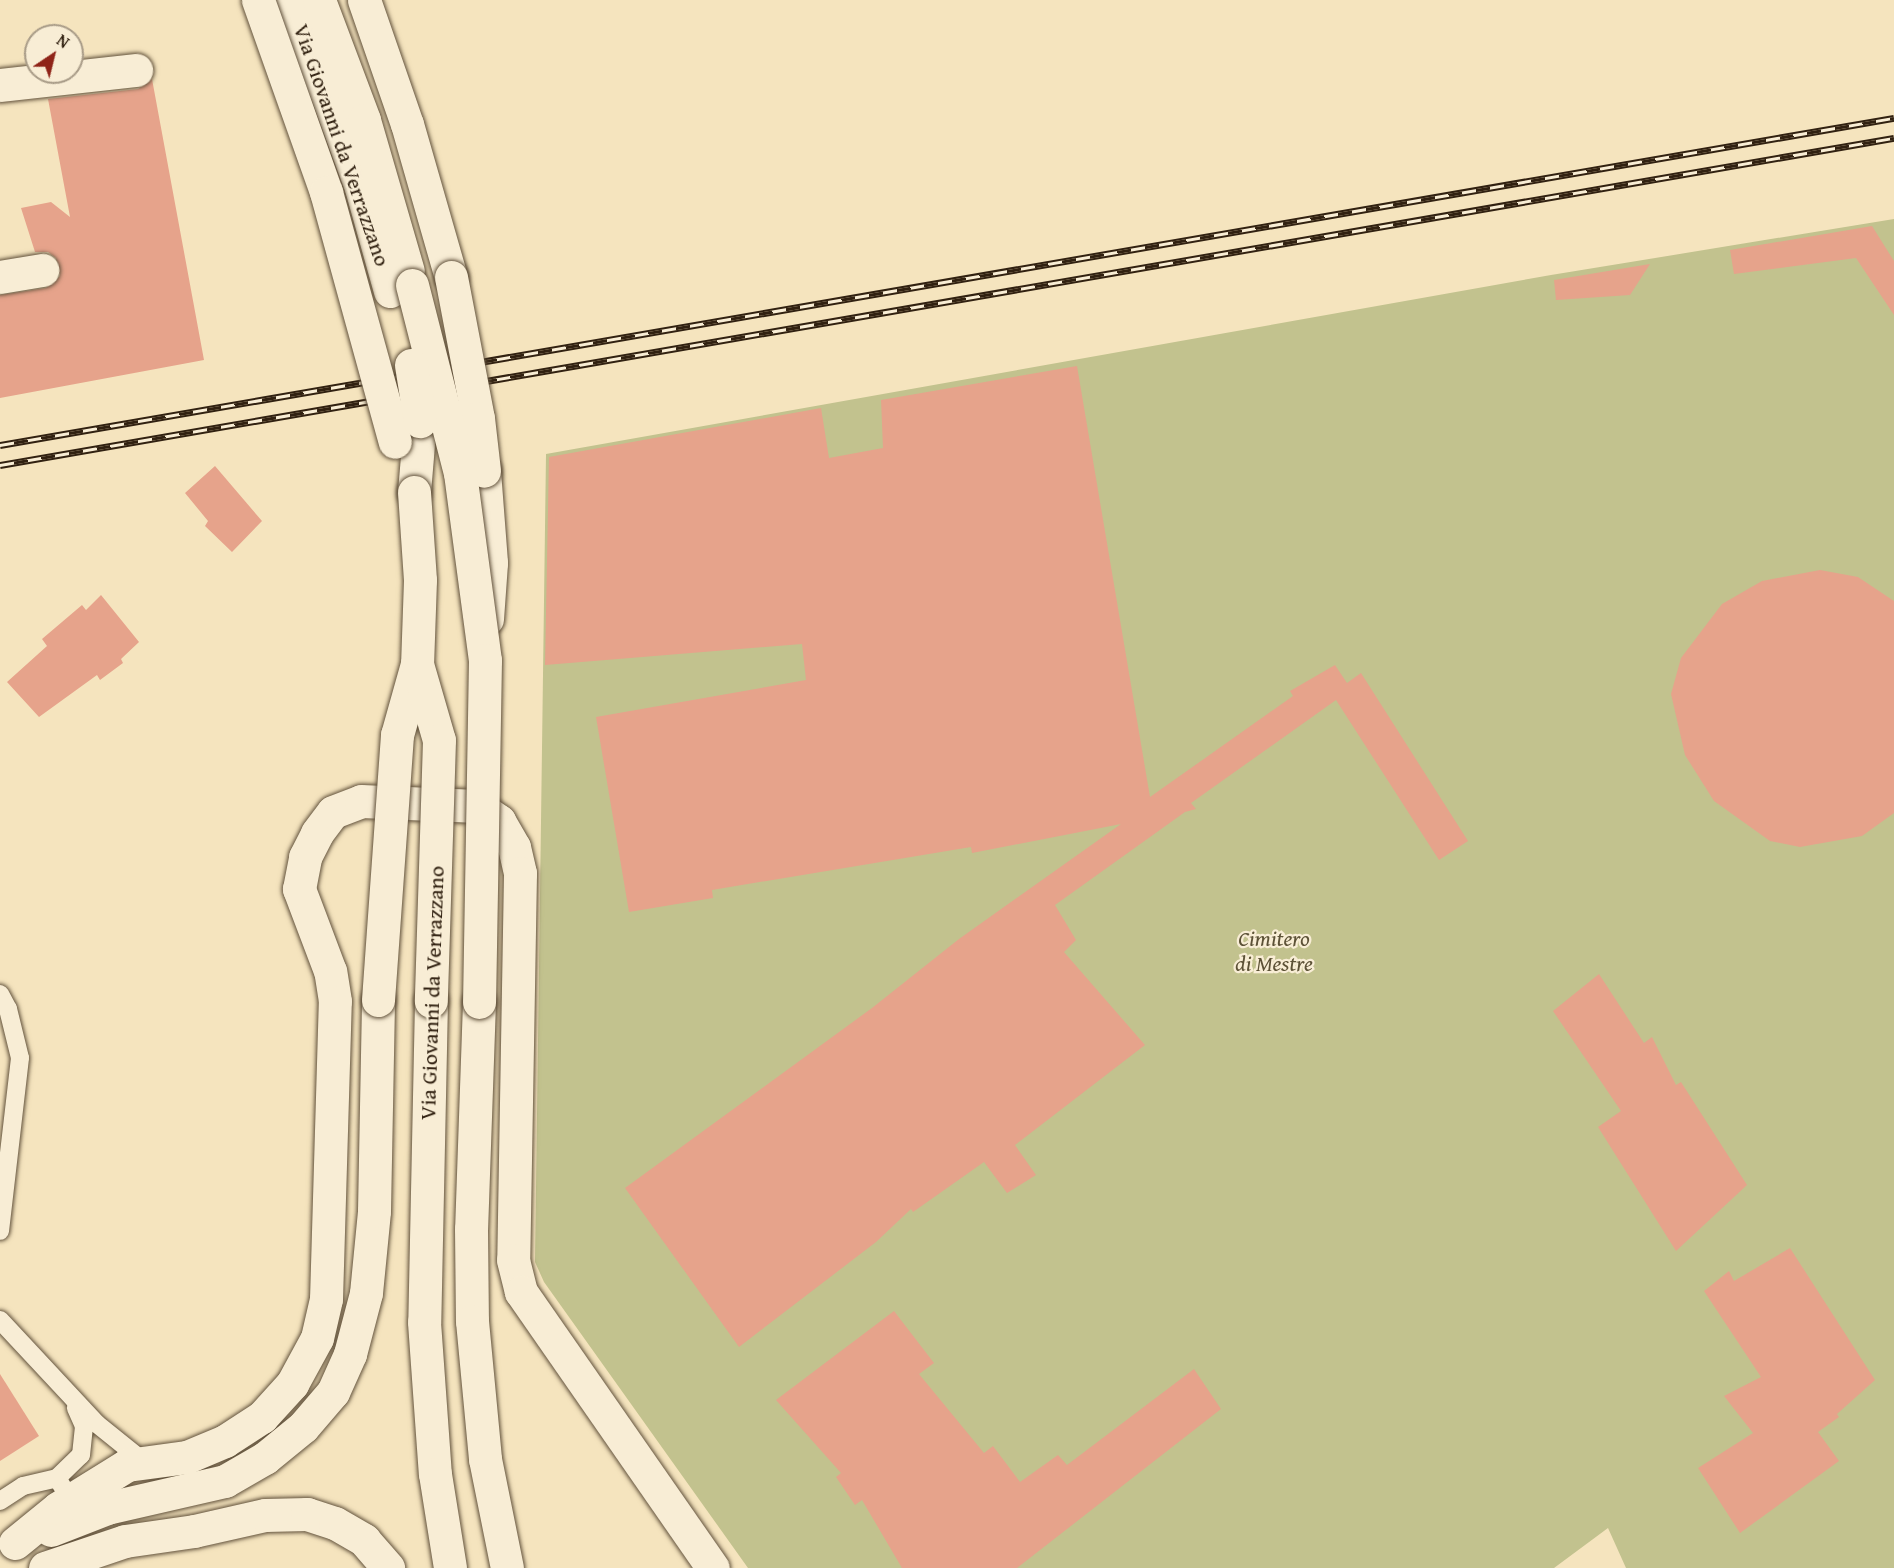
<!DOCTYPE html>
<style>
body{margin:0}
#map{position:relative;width:1894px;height:1568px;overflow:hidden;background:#f5e4be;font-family:"Gentium Book Plus",serif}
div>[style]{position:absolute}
.green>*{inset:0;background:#c2c28e}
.building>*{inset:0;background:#e6a38b}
.roads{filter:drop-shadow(0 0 2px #62523c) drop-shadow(0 0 2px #62523c)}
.lane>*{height:18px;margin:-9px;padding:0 9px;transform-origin:9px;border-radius:9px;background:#f8edd5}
.street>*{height:33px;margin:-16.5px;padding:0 16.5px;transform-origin:16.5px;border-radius:16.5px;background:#f8edd5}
.secondary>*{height:33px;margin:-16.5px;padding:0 16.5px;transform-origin:16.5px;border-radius:16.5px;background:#f8edd5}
.rail>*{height:7px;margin-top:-3.5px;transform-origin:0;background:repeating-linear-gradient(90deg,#f8edd5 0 14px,#312111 0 28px);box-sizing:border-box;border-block:2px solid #312111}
.bridges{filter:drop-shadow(0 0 2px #62523c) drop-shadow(0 0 2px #62523c)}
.street-bridge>*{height:33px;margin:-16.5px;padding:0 16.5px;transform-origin:16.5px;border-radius:16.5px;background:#f8edd5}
.secondary-bridge>*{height:33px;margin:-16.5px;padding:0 16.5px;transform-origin:16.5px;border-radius:16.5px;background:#f8edd5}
span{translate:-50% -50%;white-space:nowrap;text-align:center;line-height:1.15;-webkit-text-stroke:4.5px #f8edd5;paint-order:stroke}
.street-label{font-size:22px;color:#312111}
.park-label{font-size:22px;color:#5c5136;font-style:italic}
.north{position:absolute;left:24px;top:24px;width:60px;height:60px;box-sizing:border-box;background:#f8edd5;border:2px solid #a89b87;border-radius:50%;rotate:35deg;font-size:16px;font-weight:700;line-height:24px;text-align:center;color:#312111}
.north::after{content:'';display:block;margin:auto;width:21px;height:27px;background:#8f2418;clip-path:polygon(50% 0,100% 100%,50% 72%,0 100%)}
</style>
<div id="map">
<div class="green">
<div style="clip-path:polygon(1894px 219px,1894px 1568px,1626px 1568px,1608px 1528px,1554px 1568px,748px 1568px,544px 1282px,535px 1262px,546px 454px,1551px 275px)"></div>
</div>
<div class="building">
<div style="clip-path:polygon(152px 79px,204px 360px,0 398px,0 295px,46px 288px,60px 276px,56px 258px,48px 252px,35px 252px,21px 208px,51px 202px,70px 217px,48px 99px,138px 89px)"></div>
<div style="clip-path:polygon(1872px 226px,1894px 261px,1894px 315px,1856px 258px,1734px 274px,1730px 250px)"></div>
<div style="clip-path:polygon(1650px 264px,1630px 295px,1556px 300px,1554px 280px)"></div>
<div style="clip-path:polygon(1077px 366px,1150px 797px,1293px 696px,1290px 691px,1335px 665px,1347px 683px,1361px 673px,1468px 841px,1439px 860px,1336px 700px,1191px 803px,1196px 809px,1185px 812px,1055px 905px,1076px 940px,1064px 952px,1145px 1045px,1015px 1145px,1036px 1175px,1007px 1193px,984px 1162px,913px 1212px,911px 1209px,876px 1242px,739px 1347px,625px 1188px,872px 1008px,959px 939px,1121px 824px,972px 853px,971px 847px,712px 890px,713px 898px,629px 912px,596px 717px,806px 680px,802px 644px,545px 665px,549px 457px,821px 408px,829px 458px,883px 448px,881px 400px)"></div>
<div style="clip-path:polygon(215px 466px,262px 521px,232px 552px,205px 526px,208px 521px,185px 493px)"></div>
<div style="clip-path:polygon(1820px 570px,1858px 577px,1894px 601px,1894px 813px,1862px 836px,1800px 847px,1770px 841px,1714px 801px,1685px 755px,1671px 694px,1681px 658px,1722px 604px,1762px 581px)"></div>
<div style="clip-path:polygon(101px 595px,139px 642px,121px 659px,123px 663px,100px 680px,97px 675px,39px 717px,7px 682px,47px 646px,42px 639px,82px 605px,86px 610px)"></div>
<div style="clip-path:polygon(1599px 974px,1644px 1043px,1652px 1037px,1676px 1085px,1681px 1082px,1747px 1185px,1676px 1251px,1598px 1127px,1621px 1111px,1553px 1011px)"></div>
<div style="clip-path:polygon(1790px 1248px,1875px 1380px,1837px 1414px,1839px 1417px,1818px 1432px,1839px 1461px,1740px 1533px,1698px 1468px,1753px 1433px,1724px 1396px,1761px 1377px,1704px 1291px,1729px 1271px,1734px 1281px)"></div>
<div style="clip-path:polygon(894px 1311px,934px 1363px,919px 1374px,984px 1453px,993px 1446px,1020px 1482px,1058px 1455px,1067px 1465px,1194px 1369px,1221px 1409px,1017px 1568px,902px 1568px,862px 1500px,855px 1505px,836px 1477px,841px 1473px,776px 1400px)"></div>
<div style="clip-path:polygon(0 1374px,39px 1436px,0 1461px)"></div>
</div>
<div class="roads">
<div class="lane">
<div style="left:0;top:994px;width:17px;rotate:62deg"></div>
<div style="left:8px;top:1009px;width:50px;rotate:76.2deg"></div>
<div style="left:20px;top:1058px;width:174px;rotate:96.6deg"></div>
<div style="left:0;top:1320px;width:142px;rotate:47deg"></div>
<div style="left:97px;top:1424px;width:59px;rotate:38.8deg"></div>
<div style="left:57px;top:1478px;width:33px;rotate:-44deg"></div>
<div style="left:81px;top:1455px;width:29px;rotate:-84deg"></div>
<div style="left:84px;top:1426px;width:20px;rotate:-114deg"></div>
<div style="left:0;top:1501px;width:27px;rotate:-33deg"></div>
<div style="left:23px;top:1486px;width:35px;rotate:-13deg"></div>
<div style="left:57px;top:1478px;width:15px;rotate:58deg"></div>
<div style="left:65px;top:1491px;width:18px;rotate:112deg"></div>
</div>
<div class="street">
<div style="left:0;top:85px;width:137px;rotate:-6.3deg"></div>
<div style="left:0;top:277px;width:43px;rotate:-9.5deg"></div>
<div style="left:51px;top:1530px;width:60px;rotate:-21.4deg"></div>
<div style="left:107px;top:1508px;width:121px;rotate:-12.9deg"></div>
<div style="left:225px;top:1481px;width:46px;rotate:-29.9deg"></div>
<div style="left:265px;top:1458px;width:49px;rotate:-39.2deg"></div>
<div style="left:303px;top:1427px;width:46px;rotate:-49.4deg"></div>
<div style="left:333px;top:1392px;width:42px;rotate:-65.9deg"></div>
<div style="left:350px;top:1354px;width:63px;rotate:-75.3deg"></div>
<div style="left:366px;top:1293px;width:82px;rotate:-84.4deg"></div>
<div style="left:374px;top:1211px;width:211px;rotate:-88.9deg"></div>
<div style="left:15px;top:1543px;width:55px;rotate:-39.1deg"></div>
<div style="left:58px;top:1508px;width:81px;rotate:-31.9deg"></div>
<div style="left:127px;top:1465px;width:61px;rotate:-7.6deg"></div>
<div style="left:187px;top:1457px;width:41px;rotate:-22.8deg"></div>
<div style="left:225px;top:1441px;width:44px;rotate:-33deg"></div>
<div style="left:262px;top:1417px;width:45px;rotate:-47.7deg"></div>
<div style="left:292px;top:1384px;width:52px;rotate:-61.5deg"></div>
<div style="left:317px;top:1338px;width:40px;rotate:-77deg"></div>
<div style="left:326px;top:1299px;width:298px;rotate:-88.3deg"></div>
<div style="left:335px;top:1001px;width:30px;rotate:-99deg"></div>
<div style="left:330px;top:971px;width:88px;rotate:-110.7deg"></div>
<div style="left:299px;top:889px;width:33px;rotate:-79deg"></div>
<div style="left:305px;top:857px;width:27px;rotate:-63deg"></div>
<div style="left:317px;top:833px;width:26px;rotate:-53deg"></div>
<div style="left:333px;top:812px;width:30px;rotate:-21deg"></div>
<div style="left:361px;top:801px;width:116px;rotate:2.5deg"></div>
<div style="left:477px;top:806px;width:27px;rotate:34deg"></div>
<div style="left:499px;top:821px;width:30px;rotate:60deg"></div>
<div style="left:514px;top:847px;width:27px;rotate:77deg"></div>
<div style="left:520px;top:873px;width:387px;rotate:91deg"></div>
<div style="left:513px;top:1260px;width:33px;rotate:76deg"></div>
<div style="left:521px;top:1292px;width:336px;rotate:55.2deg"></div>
<div style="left:45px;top:1568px;width:84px;rotate:-18.6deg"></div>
<div style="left:125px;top:1541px;width:70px;rotate:-8.2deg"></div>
<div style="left:194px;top:1531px;width:73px;rotate:-12.7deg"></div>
<div style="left:265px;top:1515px;width:42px;rotate:-1.4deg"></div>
<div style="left:307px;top:1514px;width:29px;rotate:18deg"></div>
<div style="left:335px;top:1523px;width:34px;rotate:30deg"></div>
<div style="left:364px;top:1540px;width:37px;rotate:49deg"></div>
</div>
<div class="secondary">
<div style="left:292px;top:0;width:200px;rotate:69.8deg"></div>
<div style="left:361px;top:188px;width:107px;rotate:74.3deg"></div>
<div style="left:319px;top:0;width:128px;rotate:69.4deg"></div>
<div style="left:364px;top:120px;width:157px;rotate:73.8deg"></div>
<div style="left:364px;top:0;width:131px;rotate:70.9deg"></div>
<div style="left:407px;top:124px;width:159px;rotate:74deg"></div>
<div style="left:484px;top:471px;width:92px;rotate:85.6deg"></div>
<div style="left:491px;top:563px;width:56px;rotate:94.1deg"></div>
<div style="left:414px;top:492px;width:71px;rotate:-85.2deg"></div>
<div style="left:431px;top:1001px;width:321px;rotate:91.2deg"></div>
<div style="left:424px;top:1322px;width:152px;rotate:85.9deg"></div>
<div style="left:435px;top:1474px;width:95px;rotate:80.9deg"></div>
<div style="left:479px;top:1002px;width:227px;rotate:92deg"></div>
<div style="left:471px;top:1229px;width:92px;rotate:89.4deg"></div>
<div style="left:472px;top:1321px;width:139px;rotate:84.6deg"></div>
<div style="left:485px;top:1459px;width:111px;rotate:78.6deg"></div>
</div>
</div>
<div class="rail">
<div style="left:0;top:445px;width:1922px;rotate:-9.8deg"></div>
<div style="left:0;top:465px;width:1922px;rotate:-9.8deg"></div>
</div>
<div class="bridges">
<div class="street-bridge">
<div style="left:378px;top:1000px;width:266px;rotate:-85.9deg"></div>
<div style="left:397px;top:735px;width:74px;rotate:-74.3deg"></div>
</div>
<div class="secondary-bridge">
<div style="left:258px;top:0;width:204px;rotate:70.5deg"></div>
<div style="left:326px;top:192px;width:259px;rotate:74.6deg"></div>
<div style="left:451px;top:277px;width:144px;rotate:79.2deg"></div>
<div style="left:478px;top:418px;width:53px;rotate:83.5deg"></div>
<div style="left:412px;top:285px;width:194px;rotate:75.7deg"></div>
<div style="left:460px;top:473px;width:189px;rotate:82.4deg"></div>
<div style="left:485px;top:660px;width:342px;rotate:91deg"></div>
<div style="left:411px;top:365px;width:57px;rotate:80.9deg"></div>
<div style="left:414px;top:492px;width:88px;rotate:86.1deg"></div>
<div style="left:420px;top:580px;width:84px;rotate:92deg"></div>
<div style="left:417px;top:664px;width:79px;rotate:73.9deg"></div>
<div style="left:439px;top:740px;width:261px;rotate:91.8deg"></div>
</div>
</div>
<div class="street-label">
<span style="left:342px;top:145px;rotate:71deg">Via Giovanni da Verrazzano</span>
<span style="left:432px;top:993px;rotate:-88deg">Via Giovanni da Verrazzano</span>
</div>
<div class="park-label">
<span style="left:1274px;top:951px">Cimitero<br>di Mestre</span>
</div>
<div class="north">N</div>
</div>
